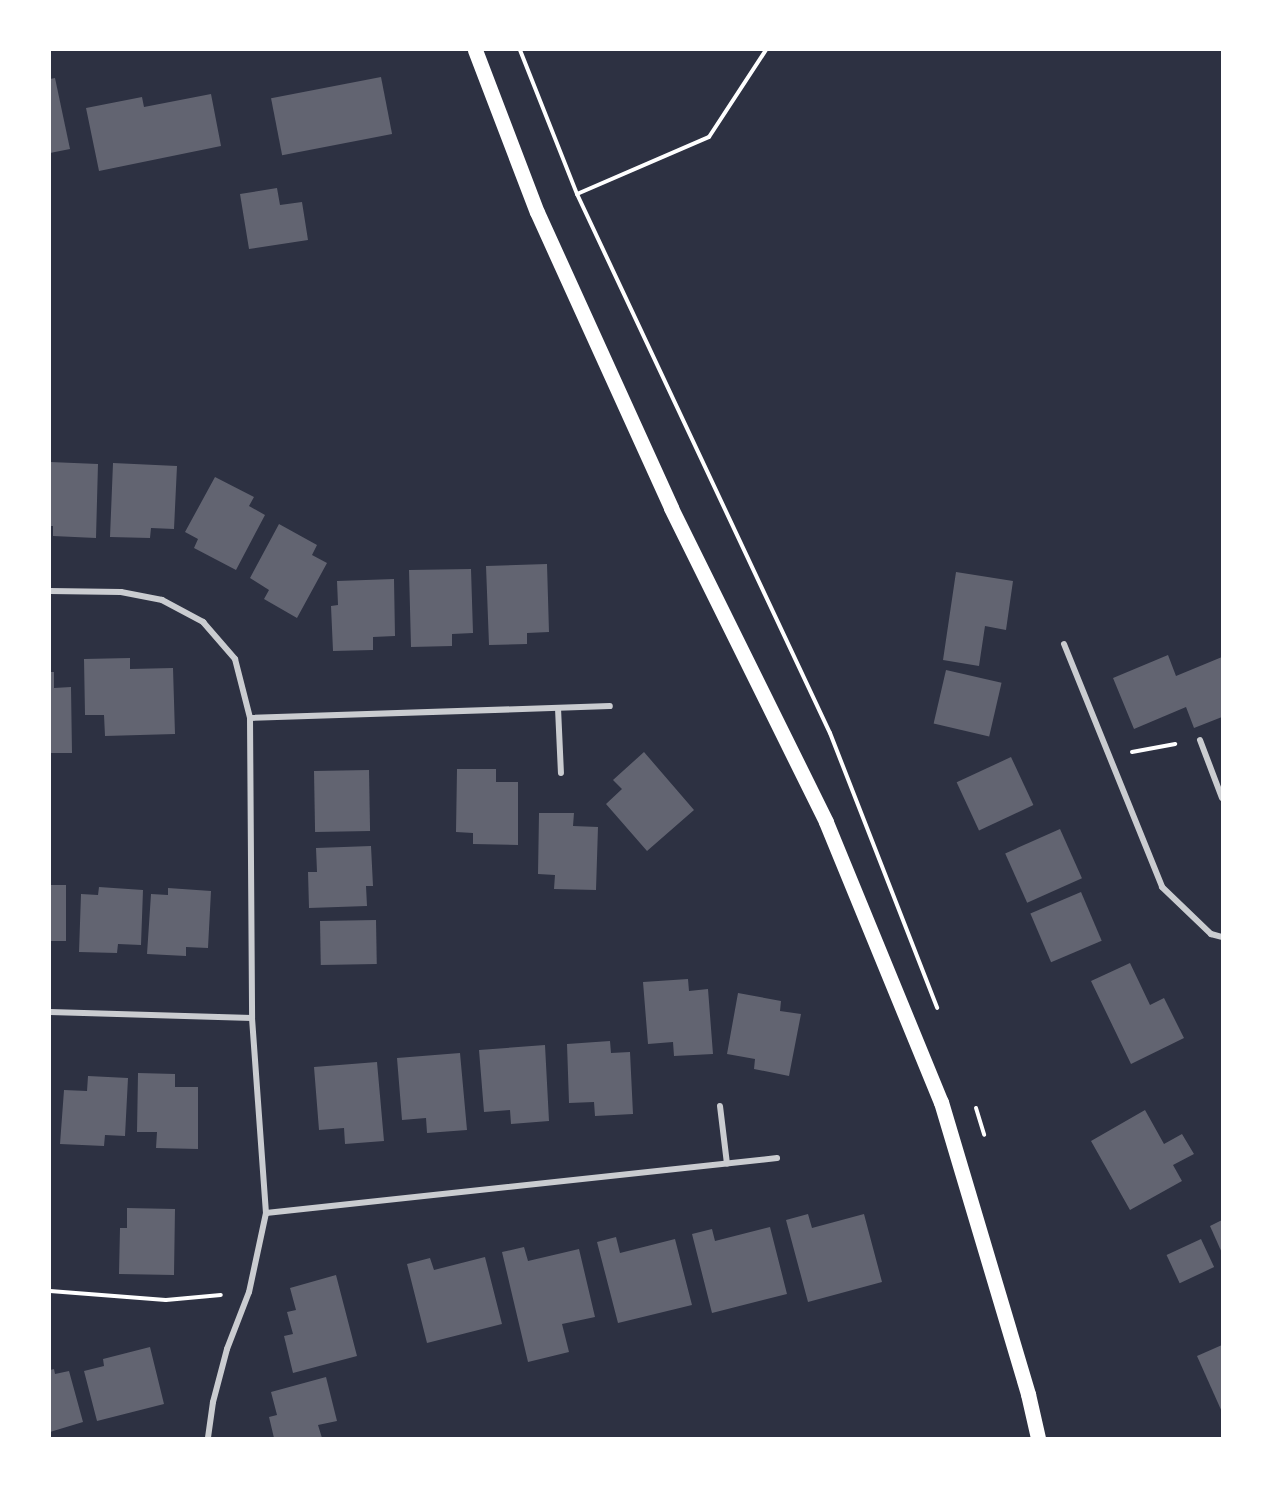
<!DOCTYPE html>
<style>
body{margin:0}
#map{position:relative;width:1272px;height:1488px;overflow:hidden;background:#2d3142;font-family:"Public Sans",sans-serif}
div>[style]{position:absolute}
.building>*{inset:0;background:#626471;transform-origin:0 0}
.path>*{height:4px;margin:-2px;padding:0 2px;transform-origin:2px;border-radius:2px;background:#fff}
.minor>*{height:6px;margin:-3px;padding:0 3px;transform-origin:3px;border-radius:3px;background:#caccd0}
.primary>*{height:15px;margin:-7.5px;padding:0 7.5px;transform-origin:7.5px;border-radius:7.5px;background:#fff}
span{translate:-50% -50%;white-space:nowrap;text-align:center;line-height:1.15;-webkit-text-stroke:6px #fff;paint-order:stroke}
.frame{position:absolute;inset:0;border:51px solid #fff;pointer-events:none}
</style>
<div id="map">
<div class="building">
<div style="left:381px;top:77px;width:58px;height:112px;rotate:79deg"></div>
<div style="clip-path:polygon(55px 78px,70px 149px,50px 153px,50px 79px)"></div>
<div style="clip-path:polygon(211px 94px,221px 146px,99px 171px,86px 108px,142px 97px,144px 107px)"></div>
<div style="clip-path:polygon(277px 188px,280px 205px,302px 202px,308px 240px,249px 249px,240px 194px)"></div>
<div style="clip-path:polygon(50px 462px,98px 464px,96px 538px,53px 536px,53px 526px,50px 526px)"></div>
<div style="clip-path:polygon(113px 463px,177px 466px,174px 529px,151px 528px,150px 538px,110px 537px)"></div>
<div style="clip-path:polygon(215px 477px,254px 497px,249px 506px,265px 515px,236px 570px,194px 548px,198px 539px,185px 532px)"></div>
<div style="clip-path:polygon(279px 524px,317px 545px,312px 555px,327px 563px,297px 618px,264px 599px,269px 590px,250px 578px)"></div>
<div style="clip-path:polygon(547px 564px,549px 632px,527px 633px,527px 644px,489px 645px,486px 566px)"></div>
<div style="clip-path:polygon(471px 569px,473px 633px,452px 634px,452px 646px,411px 647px,409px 570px)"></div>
<div style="clip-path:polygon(956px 572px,1013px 581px,1006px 630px,985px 626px,979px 666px,943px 660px)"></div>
<div style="clip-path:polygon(394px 579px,395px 636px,373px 637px,373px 650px,333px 651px,331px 606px,338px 605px,337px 581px)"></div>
<div style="clip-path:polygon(1168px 655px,1176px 676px,1222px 657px,1222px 717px,1194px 728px,1186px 707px,1134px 729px,1113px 678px)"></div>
<div style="clip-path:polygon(130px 658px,130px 669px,173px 668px,175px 734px,105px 736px,104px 715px,85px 715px,84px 659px)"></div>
<div style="left:946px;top:670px;width:57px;height:55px;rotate:13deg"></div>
<div style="clip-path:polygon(50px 672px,54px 672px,54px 688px,71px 687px,72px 753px,50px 753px)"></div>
<div style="clip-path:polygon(644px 752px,694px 810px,647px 851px,606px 804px,622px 789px,613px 780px)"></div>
<div style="left:1011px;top:757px;width:53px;height:60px;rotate:65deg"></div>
<div style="clip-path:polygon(457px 769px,496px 769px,496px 782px,518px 782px,518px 845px,473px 844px,473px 833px,456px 832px)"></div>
<div style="left:369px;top:770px;width:61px;height:55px;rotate:89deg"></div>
<div style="clip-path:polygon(539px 813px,574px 813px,573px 826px,598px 827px,596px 890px,554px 889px,555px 875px,538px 874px)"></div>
<div style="left:1060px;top:829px;width:54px;height:60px;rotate:66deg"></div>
<div style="clip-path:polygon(371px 846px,373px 886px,366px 886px,367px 906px,309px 908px,308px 872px,317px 872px,316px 848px)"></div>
<div style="left:50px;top:885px;width:16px;height:56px"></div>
<div style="clip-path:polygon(99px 887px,143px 890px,141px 945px,118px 944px,117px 953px,79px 952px,81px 894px,98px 895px)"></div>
<div style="clip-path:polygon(168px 888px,211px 891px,208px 948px,186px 947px,186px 956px,147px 954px,151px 894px,168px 895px)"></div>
<div style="left:1081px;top:892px;width:53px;height:55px;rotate:67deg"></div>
<div style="left:376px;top:920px;width:44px;height:56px;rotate:89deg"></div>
<div style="clip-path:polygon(1130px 963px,1150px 1005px,1164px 998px,1184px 1038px,1131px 1064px,1091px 981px)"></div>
<div style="clip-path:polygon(688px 979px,689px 991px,708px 989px,713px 1054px,674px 1056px,673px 1042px,648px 1044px,643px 982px)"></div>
<div style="clip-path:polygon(738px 993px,781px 1001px,780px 1011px,801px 1014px,789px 1076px,754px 1069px,755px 1059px,727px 1054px)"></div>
<div style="clip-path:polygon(610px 1041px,611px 1053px,630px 1052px,633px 1114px,595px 1116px,594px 1102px,569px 1103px,567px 1044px)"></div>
<div style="clip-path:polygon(545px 1045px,549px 1121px,511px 1124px,510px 1110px,484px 1112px,479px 1050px)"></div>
<div style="clip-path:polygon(460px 1053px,467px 1130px,427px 1133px,426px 1118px,402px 1120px,397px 1058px)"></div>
<div style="clip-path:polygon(377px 1062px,384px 1141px,345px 1144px,344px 1128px,319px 1130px,314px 1067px)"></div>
<div style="clip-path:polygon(138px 1073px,175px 1074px,175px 1087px,198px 1087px,198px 1149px,156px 1148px,157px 1132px,137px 1132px)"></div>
<div style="clip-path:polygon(88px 1076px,128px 1078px,125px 1136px,105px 1135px,104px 1146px,60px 1144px,64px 1090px,87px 1091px)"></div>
<div style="clip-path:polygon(1145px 1110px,1164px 1144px,1182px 1134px,1194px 1154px,1173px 1165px,1182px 1181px,1130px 1210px,1091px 1141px)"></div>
<div style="clip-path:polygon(127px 1208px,175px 1209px,174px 1275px,119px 1274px,120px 1228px,127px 1228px)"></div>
<div style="clip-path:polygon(808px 1214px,812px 1228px,864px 1214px,882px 1282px,808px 1302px,786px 1220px)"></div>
<div style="clip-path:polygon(1222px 1220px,1222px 1253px,1210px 1226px)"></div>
<div style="clip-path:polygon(770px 1227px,787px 1294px,712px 1313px,692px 1234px,712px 1229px,715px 1241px)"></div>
<div style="clip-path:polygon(616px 1237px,620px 1253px,675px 1239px,692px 1305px,618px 1323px,597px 1242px)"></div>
<div style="left:1201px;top:1239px;width:31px;height:38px;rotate:65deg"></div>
<div style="clip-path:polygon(524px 1247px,528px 1261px,579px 1249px,595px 1317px,562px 1324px,569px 1352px,528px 1362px,502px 1252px)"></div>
<div style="clip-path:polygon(485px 1257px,502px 1324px,427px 1343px,407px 1264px,430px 1258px,434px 1270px)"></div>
<div style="clip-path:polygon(336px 1275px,357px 1356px,293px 1373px,284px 1336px,293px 1334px,287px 1312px,296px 1310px,290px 1288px)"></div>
<div style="clip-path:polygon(1222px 1345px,1222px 1412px,1197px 1356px)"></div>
<div style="clip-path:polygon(150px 1347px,164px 1404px,97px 1421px,84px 1371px,104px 1366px,103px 1359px)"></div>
<div style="clip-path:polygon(54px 1369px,55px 1374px,69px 1371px,83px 1422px,50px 1432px,50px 1370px)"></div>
<div style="clip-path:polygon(326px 1377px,337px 1421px,318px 1425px,322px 1438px,274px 1438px,269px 1417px,277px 1415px,271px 1392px)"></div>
</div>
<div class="path">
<div style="left:520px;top:50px;width:155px;rotate:68.4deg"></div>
<div style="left:577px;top:194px;width:595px;rotate:64.86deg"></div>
<div style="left:830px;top:733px;width:295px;rotate:68.7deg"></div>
<div style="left:577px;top:194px;width:144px;rotate:-23.4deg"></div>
<div style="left:709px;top:137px;width:104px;rotate:-56.8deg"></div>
<div style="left:1132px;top:752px;width:44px;rotate:-10.5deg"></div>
<div style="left:976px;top:1108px;width:28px;rotate:73deg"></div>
<div style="left:50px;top:1291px;width:116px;rotate:4.4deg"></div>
<div style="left:166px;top:1300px;width:55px;rotate:-5.2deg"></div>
</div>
<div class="minor">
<div style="left:50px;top:591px;width:71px;rotate:0.8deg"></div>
<div style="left:121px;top:592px;width:42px;rotate:11deg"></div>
<div style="left:162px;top:600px;width:47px;rotate:28.2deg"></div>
<div style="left:203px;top:622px;width:49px;rotate:49.1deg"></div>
<div style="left:235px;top:659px;width:61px;rotate:75.7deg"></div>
<div style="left:250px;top:718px;width:300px;rotate:89.6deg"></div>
<div style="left:252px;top:1018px;width:196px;rotate:85.9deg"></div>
<div style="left:266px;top:1213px;width:81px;rotate:102.1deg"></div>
<div style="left:249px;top:1292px;width:61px;rotate:111.1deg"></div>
<div style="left:227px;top:1349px;width:55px;rotate:104.8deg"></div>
<div style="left:213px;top:1402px;width:36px;rotate:98deg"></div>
<div style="left:1064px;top:644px;width:262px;rotate:68deg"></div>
<div style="left:1162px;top:887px;width:68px;rotate:43.8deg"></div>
<div style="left:1211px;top:934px;width:11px;rotate:15deg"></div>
<div style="left:558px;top:708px;width:65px;rotate:87.4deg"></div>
<div style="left:250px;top:718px;width:360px;rotate:-1.9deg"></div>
<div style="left:1200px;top:740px;width:62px;rotate:69.2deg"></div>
<div style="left:50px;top:1012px;width:202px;rotate:1.7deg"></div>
<div style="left:720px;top:1106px;width:58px;rotate:83.1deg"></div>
<div style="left:266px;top:1213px;width:514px;rotate:-6.14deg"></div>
</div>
<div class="primary">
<div style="left:475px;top:50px;width:173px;rotate:69.1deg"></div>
<div style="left:537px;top:212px;width:325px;rotate:65.6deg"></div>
<div style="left:671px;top:508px;width:350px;rotate:63.7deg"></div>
<div style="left:826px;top:822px;width:303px;rotate:67.7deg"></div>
<div style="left:941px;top:1102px;width:305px;rotate:73.4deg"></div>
<div style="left:1028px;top:1394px;width:45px;rotate:77.2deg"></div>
</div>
<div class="frame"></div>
</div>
